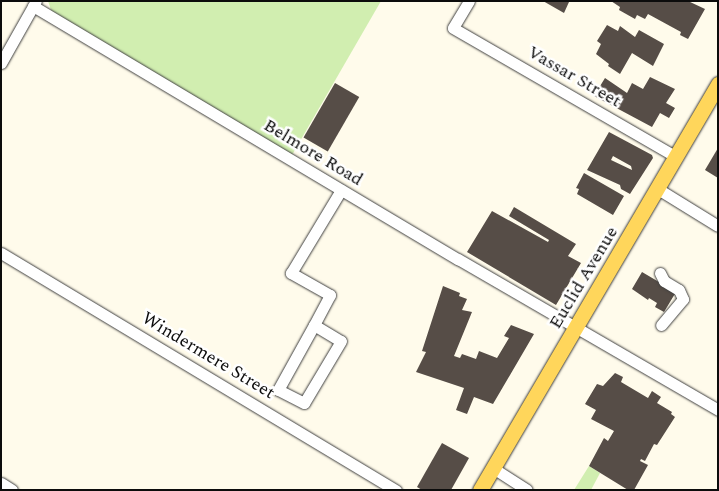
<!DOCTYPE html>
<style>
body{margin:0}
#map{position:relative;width:719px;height:491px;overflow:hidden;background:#fffbeb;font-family:Spectral,serif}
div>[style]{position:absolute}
.green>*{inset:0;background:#d1eeb0}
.building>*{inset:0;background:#564d47;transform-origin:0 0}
.roads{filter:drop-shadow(0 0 1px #3f3f3f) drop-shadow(0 0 1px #3f3f3f)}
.minor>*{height:11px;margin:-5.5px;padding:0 5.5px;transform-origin:5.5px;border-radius:5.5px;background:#fff}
.major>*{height:15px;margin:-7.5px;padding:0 7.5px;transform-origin:7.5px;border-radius:7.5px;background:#ffd65b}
span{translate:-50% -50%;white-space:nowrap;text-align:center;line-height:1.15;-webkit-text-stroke:5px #fff;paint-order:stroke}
.street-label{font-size:18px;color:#0c0c0c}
.frame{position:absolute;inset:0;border:2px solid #0c0c0c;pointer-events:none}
</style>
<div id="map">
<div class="green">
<div style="clip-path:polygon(48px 1px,381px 1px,292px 155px,52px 13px)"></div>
<div style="clip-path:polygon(589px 466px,600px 473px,591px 490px,574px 490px)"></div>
</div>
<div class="building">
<div style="clip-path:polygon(543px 1px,568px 1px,569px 2px,564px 13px)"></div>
<div style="clip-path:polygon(611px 1px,688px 1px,705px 9px,688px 39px,680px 35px,681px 32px,648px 14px,645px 19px,637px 15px,635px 19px,619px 10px,620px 7px)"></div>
<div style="clip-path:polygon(607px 25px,618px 31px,620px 26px,635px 37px,639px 30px,664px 44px,653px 66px,632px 53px,620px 74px,608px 66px,609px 64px,596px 54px,601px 44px,597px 41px)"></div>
<div style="clip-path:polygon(650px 77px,675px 89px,666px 103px,675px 108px,669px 118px,660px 113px,652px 127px,594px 96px,605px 78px,627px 93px,632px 83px,643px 89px)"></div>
<div style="left:335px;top:83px;width:28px;height:63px;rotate:30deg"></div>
<div style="clip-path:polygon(evenodd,609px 132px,652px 155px,653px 158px,630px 194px,621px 189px,620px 185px,587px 170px,609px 132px,613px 156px,631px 166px,632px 170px,611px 160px,613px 156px)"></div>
<div style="clip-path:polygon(718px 148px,718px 178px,705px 170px)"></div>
<div style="clip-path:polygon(584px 173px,624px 196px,613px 215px,577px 194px,579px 189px,576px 188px)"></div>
<div style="clip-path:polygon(514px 207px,576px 244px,568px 256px,581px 263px,556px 305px,467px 252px,492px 211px,548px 242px,549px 240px,509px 216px)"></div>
<div style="clip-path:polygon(642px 272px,676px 292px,664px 312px,655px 307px,657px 303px,649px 298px,648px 300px,632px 289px)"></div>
<div style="clip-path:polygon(443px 286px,460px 293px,459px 296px,467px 299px,462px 310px,472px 312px,454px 356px,460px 358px,462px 354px,476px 359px,479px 351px,497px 358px,509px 338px,504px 336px,511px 325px,534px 334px,493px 404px,474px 397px,467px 414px,456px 410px,464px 388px,416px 372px,426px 352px,422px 351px)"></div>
<div style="clip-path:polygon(615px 373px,623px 377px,621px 382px,648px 398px,652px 391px,661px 397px,657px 403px,672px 412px,671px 414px,675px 417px,657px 445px,654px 444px,645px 461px,641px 459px,640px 461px,648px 465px,634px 490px,628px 490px,589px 466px,604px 438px,608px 441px,614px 431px,591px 419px,596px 410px,585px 404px,597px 384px,603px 386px)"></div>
<div style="clip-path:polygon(442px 443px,469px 458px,451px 490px,422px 490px,417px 487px)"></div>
</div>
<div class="roads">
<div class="minor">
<div style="left:469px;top:1px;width:31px;rotate:121deg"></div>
<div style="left:453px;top:28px;width:258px;rotate:30deg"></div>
<div style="left:33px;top:6px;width:495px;rotate:30.8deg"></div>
<div style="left:458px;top:259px;width:301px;rotate:30.1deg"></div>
<div style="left:1px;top:63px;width:71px;rotate:-60.6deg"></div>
<div style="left:658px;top:189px;width:70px;rotate:31.7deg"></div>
<div style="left:1px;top:253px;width:461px;rotate:31deg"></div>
<div style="left:660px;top:273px;width:9px;rotate:63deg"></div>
<div style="left:664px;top:281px;width:17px;rotate:31deg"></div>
<div style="left:679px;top:290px;width:10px;rotate:66deg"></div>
<div style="left:683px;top:299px;width:34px;rotate:130deg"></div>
<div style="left:314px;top:325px;width:31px;rotate:31deg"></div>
<div style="left:341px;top:341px;width:72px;rotate:120.8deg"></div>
<div style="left:304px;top:403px;width:29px;rotate:-153deg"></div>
<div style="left:278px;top:390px;width:74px;rotate:-61deg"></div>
<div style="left:314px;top:325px;width:34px;rotate:-62deg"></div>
<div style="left:330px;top:295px;width:45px;rotate:-150.6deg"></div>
<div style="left:291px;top:273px;width:97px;rotate:-58.9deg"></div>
<div style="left:493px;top:468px;width:40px;rotate:32.9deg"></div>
<div style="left:1px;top:483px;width:13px;rotate:32deg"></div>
</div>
<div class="major">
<div style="left:480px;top:490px;width:471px;rotate:-59.6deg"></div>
</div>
</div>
<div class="street-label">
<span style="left:574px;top:77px;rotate:30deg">Vassar Street</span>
<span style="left:313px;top:153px;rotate:31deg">Belmore Road</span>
<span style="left:584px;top:278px;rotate:-59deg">Euclid Avenue</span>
<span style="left:208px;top:356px;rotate:31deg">Windermere Street</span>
</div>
<div class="frame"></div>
</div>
